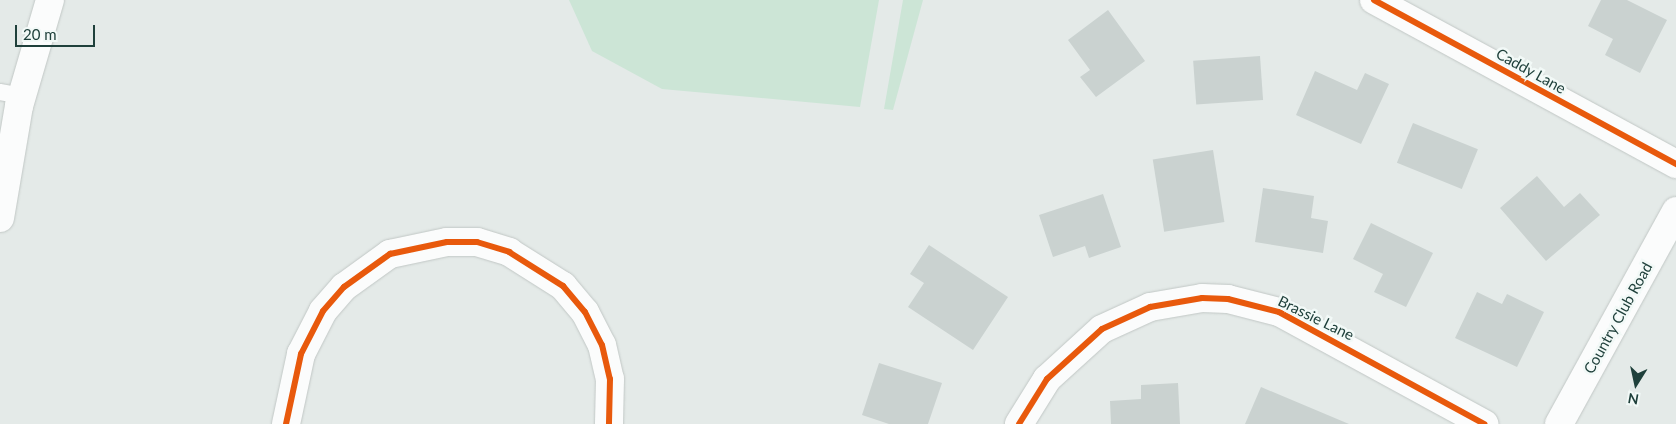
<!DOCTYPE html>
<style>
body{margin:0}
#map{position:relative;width:1676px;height:424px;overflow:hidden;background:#e4eae8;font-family:Lato,sans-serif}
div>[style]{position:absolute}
.green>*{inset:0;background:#cce5d6}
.building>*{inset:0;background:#cad2d0;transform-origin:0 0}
.roads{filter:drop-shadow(0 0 1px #c1c7c5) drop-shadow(0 0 1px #c1c7c5)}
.service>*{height:16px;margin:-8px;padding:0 8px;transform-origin:8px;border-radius:8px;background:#fbfcfc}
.minor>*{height:28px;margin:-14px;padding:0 14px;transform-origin:14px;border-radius:14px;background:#fbfcfc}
.tertiary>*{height:28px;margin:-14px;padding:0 14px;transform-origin:14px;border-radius:14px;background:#fbfcfc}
.cycleway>*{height:6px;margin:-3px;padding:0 3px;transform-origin:3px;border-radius:3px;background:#e8590c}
span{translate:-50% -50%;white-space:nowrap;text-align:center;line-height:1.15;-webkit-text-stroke:5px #f2f9f7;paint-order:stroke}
.street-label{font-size:15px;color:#1f403b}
.north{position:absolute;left:1611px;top:359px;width:50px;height:50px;-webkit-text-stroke:4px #f2f9f7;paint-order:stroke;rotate:190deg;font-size:14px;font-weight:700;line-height:20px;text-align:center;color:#1f403b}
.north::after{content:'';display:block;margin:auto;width:18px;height:22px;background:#1f403b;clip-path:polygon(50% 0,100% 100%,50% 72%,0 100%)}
.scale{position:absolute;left:15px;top:25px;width:80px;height:22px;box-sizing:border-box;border:2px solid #1f403b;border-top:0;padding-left:6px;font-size:15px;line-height:18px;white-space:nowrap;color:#1f403b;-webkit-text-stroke:4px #f2f9f7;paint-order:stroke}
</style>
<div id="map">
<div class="green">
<div style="clip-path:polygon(569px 0,879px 0,860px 107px,662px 89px,592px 51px)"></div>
<div style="clip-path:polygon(903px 0,923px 0,893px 110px,884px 109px)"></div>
</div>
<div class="building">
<div style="clip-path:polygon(1601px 0,1627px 0,1667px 20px,1640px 73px,1605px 55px,1613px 39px,1588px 26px)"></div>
<div style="clip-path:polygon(1108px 10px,1145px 61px,1096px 97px,1080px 77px,1090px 70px,1068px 40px)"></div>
<div style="left:1260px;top:56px;width:44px;height:67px;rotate:86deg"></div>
<div style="clip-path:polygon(1315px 71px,1357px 90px,1365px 73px,1389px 84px,1361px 144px,1296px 115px)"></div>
<div style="left:1413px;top:123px;width:70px;height:43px;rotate:22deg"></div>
<div style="left:1213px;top:150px;width:73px;height:61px;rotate:81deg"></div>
<div style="clip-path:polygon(1537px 176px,1564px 207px,1580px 193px,1600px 215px,1546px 261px,1500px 208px)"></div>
<div style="clip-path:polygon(1263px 188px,1314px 196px,1311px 218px,1328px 221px,1323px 253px,1255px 242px)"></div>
<div style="clip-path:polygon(1103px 194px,1121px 247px,1089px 258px,1085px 246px,1053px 257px,1039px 215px)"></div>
<div style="clip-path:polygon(1371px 223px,1433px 253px,1406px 307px,1374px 292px,1383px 274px,1353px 259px)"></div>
<div style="clip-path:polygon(929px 245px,1008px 297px,973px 350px,908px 307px,924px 283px,910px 274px)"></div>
<div style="clip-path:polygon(1477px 292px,1502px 304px,1507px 294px,1544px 312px,1517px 367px,1455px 338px)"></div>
<div style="clip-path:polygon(879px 363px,942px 383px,928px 424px,889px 424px,862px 415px)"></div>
<div style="clip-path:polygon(1178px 383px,1180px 424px,1111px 424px,1110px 401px,1141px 399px,1141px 385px)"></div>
<div style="clip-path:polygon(1261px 387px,1349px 424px,1245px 424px)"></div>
</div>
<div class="roads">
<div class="service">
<div style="left:0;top:92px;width:22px;rotate:10deg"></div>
</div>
<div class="minor">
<div style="left:1374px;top:0;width:344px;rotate:28.5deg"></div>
<div style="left:0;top:218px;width:114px;rotate:-80.4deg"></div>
<div style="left:19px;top:106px;width:110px;rotate:-73.7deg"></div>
<div style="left:286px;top:424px;width:72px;rotate:-77.9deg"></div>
<div style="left:301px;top:354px;width:48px;rotate:-62.9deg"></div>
<div style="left:323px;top:311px;width:32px;rotate:-49deg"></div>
<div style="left:344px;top:287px;width:57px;rotate:-35.7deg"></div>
<div style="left:390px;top:254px;width:58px;rotate:-11.9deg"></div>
<div style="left:447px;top:242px;width:30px"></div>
<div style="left:477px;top:242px;width:34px;rotate:17deg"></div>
<div style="left:509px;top:252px;width:64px;rotate:32.2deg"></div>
<div style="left:563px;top:286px;width:34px;rotate:50deg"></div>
<div style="left:585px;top:312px;width:37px;rotate:63deg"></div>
<div style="left:602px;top:345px;width:35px;rotate:77deg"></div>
<div style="left:610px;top:379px;width:45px;rotate:91.3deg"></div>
<div style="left:1019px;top:424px;width:53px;rotate:-58.1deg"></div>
<div style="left:1047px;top:379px;width:74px;rotate:-42.3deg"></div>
<div style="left:1102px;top:329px;width:53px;rotate:-24.6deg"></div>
<div style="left:1150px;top:307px;width:53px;rotate:-9.8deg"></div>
<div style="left:1202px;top:298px;width:26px;rotate:2deg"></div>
<div style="left:1228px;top:299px;width:53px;rotate:14.3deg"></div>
<div style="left:1279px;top:312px;width:234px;rotate:28.6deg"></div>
</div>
<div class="tertiary">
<div style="left:1559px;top:424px;width:243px;rotate:-61.2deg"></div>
</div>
</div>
<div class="cycleway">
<div style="left:1374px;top:0;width:344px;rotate:28.5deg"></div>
<div style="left:286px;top:424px;width:72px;rotate:-77.9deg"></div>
<div style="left:301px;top:354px;width:48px;rotate:-62.9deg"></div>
<div style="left:323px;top:311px;width:32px;rotate:-49deg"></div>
<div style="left:344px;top:287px;width:57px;rotate:-35.7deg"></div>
<div style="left:390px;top:254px;width:58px;rotate:-11.9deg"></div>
<div style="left:447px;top:242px;width:30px"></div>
<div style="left:477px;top:242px;width:34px;rotate:17deg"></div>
<div style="left:509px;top:252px;width:64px;rotate:32.2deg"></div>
<div style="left:563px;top:286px;width:34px;rotate:50deg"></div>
<div style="left:585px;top:312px;width:37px;rotate:63deg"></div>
<div style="left:602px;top:345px;width:35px;rotate:77deg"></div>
<div style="left:610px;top:379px;width:45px;rotate:91.3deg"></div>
<div style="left:1019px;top:424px;width:53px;rotate:-58.1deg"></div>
<div style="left:1047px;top:379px;width:74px;rotate:-42.3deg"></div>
<div style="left:1102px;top:329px;width:53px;rotate:-24.6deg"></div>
<div style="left:1150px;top:307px;width:53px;rotate:-9.8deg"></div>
<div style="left:1202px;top:298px;width:26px;rotate:2deg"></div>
<div style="left:1228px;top:299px;width:53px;rotate:14.3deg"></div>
<div style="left:1279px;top:312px;width:234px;rotate:28.6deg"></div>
</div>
<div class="street-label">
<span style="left:1531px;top:71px;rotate:29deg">Caddy Lane</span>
<span style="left:1316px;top:318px;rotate:26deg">Brassie Lane</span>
<span style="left:1618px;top:318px;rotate:-61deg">Country Club Road</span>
</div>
<div class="north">N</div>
<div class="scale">20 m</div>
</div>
